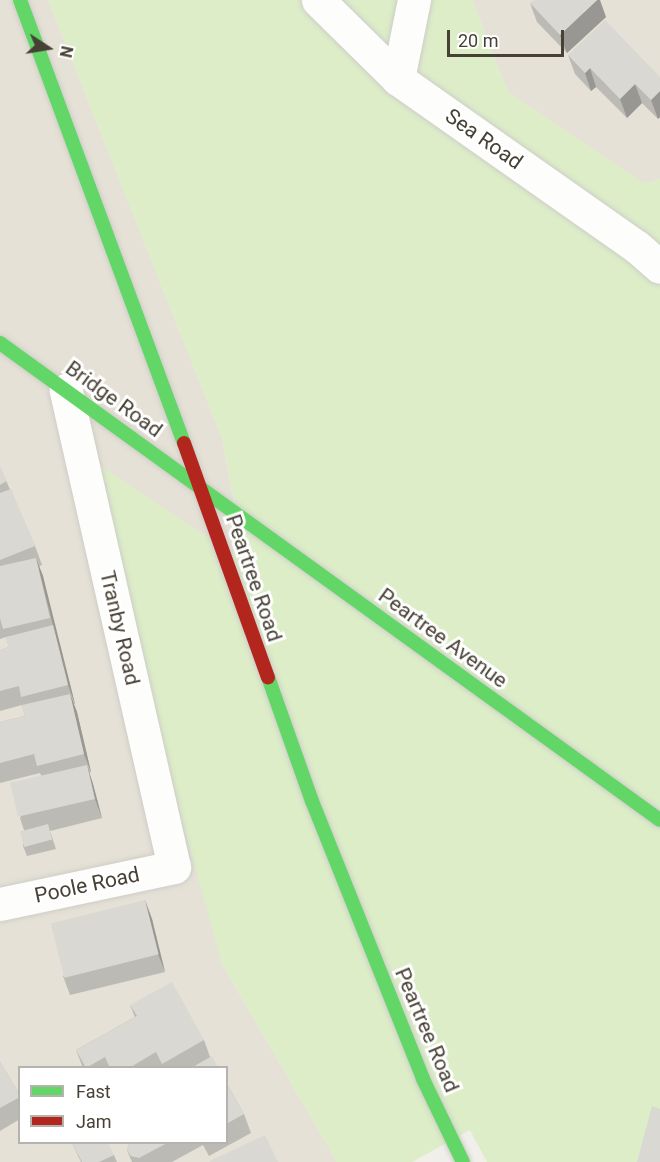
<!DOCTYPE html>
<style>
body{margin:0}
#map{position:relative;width:660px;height:1162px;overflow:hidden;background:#f0efea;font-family:Roboto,sans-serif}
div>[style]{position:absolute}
.residential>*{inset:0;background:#e5e1d6}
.green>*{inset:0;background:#dcedc8}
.roads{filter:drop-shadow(0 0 2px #cecdc7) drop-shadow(0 0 2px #cecdc7)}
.street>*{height:33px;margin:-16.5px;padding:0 16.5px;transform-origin:16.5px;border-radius:16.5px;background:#fdfdfc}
.fast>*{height:14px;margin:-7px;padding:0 7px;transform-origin:7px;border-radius:7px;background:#63d668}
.jam>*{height:14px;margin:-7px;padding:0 7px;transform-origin:7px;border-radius:7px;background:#b3261e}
.wall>*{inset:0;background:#bbbab5}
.shaded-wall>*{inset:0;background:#999793}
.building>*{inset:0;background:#dad8d2;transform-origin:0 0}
span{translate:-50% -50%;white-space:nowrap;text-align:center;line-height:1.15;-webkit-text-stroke:6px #fff;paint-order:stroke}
.street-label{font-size:21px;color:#474135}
.legend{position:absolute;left:18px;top:1066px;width:210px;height:78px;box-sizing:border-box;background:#fff;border:2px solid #b5b3ae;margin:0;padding:8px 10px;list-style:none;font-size:18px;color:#474135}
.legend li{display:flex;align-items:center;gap:12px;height:30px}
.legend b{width:30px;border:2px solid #b5b3ae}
.north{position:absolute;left:18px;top:18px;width:60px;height:60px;-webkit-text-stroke:4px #fff;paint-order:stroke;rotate:102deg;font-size:16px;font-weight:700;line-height:24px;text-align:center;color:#474135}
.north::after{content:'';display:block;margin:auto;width:21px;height:27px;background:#474135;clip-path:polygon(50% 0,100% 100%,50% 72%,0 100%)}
.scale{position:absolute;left:447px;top:30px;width:117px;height:27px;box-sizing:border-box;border:3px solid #474135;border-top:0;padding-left:8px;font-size:18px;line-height:21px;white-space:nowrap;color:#474135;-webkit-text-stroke:4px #fff;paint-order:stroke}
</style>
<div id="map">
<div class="residential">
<div style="clip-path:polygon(evenodd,0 0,48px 0,222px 438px,245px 563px,101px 467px,222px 964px,337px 1162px,0 1162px,0 0,20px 1068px,226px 1068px,226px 1142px,20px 1142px,20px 1068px)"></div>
<div style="clip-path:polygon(472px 0,660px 0,660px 179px,644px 184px,508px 92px)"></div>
</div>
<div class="green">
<div style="clip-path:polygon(48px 0,472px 0,508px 92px,644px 183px,660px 179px,660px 1162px,487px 1162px,470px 1130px,412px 1162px,337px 1162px,222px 964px,163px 752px,101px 466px,245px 562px,222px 438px)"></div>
</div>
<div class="roads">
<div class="street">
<div style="left:318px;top:0;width:112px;rotate:44.6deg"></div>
<div style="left:398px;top:79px;width:292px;rotate:35.1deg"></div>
<div style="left:637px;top:247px;width:30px;rotate:41deg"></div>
<div style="left:398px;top:79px;width:81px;rotate:-78.6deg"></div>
<div style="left:0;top:904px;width:178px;rotate:-12deg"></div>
<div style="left:174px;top:867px;width:489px;rotate:-102.8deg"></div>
</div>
<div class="fast">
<div style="left:20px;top:0;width:472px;rotate:69.7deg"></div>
<div style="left:0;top:343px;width:814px;rotate:35.86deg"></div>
<div style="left:268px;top:677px;width:132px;rotate:70.5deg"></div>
<div style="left:312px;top:801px;width:299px;rotate:68.2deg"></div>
<div style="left:423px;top:1079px;width:92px;rotate:64.3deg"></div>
</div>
<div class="jam">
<div style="left:184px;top:443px;width:249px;rotate:70.3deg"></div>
</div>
</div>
<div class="wall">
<div style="clip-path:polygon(530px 3px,606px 17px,567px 53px,537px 22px)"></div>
<div style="clip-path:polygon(568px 55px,660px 77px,660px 117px,658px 119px,642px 103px,627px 118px,596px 87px,591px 91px,575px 74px)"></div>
<div style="clip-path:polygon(0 467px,35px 546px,42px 565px,39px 566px,43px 576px,56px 633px,60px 644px,75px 704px,74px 704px,77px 712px,91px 772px,89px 773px,93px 784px,102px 818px,50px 831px,56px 849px,27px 856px,23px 846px,24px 830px,20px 818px,42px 777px,40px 773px,0 783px,0 722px,25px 716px,22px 705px,0 711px,0 650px,9px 647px,6px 637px,0 639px)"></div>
<div style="clip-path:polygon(145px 900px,152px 919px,165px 972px,70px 995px,63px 976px)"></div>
<div style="clip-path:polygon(130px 1005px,204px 1040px,210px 1057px,218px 1068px,83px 1068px,76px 1050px,135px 1017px)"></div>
<div style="clip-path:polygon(0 1062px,20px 1095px,20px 1119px,0 1131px)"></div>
<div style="clip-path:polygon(226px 1082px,244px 1114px,251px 1133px,209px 1156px,203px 1145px,172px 1162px,132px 1162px,127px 1150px,129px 1143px,226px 1143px)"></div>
<div style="clip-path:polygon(72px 1143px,114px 1155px,117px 1162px,81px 1162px)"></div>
</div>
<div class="shaded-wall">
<div style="clip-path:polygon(597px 0,600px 0,606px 17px,567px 53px,560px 35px)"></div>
<div style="clip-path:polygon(590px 68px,596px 87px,591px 91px,585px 73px)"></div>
<div style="clip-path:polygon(635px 84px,642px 103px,627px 118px,620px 99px)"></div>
<div style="clip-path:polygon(660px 91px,660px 117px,658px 119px,651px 100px)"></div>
<div style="clip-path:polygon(36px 558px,43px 576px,75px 704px,68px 685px)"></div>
<div style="clip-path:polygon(70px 694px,77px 712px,91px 772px,84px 754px)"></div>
<div style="clip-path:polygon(87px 765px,93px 784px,102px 818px,95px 799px)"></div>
<div style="clip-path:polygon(145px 900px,152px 919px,165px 972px,158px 954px)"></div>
</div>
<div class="building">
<div style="clip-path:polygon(534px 0,597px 0,560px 35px,530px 3px)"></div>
<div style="clip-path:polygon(605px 20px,660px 77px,660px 91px,651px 100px,635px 84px,620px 99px,590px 68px,585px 73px,568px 55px)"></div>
<div style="clip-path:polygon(0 467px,7px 481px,0 485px)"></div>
<div style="clip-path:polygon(11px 489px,35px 546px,0 560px,0 493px)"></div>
<div style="clip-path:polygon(36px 558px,50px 618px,3px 629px,0 618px,0 566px)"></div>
<div style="clip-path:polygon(53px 625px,68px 685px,21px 697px,19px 686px,0 691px,0 650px,9px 647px,6px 637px)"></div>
<div style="clip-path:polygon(70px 694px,84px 754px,37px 766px,34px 754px,0 763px,0 722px,25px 716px,22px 705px)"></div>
<div style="left:87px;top:765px;width:35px;height:79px;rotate:77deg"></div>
<div style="left:48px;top:824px;width:16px;height:29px;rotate:75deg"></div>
<div style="left:145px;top:900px;width:56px;height:97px;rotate:76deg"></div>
<div style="clip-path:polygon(172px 982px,204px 1040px,162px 1064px,156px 1052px,129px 1068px,110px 1068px,105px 1057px,86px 1068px,76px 1050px,137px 1016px,130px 1005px)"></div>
<div style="clip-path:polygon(212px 1056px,218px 1068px,191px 1068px)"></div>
<div style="clip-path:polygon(0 1062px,20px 1095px,20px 1097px,0 1108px)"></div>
<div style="clip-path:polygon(226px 1082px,244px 1114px,226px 1124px)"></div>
<div style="clip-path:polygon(652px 1106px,660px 1109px,660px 1162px,637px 1162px)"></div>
<div style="clip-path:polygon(265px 1135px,278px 1162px,208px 1162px)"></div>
<div style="clip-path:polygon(72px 1143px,108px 1143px,114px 1155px,99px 1162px,82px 1162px)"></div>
<div style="clip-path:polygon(129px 1143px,167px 1143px,139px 1158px,131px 1156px,127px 1150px)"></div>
</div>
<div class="street-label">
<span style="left:484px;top:139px;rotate:35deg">Sea Road</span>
<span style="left:114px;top:399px;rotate:36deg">Bridge Road</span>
<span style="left:254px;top:578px;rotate:71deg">Peartree Road</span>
<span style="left:120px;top:628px;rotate:77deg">Tranby Road</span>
<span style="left:443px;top:638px;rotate:36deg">Peartree Avenue</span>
<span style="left:87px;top:885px;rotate:-12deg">Poole Road</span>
<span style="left:427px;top:1030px;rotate:67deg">Peartree Road</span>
</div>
<ul class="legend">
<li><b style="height:8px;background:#63d668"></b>Fast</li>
<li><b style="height:8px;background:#b3261e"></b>Jam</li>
</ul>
<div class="north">N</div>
<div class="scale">20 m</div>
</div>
